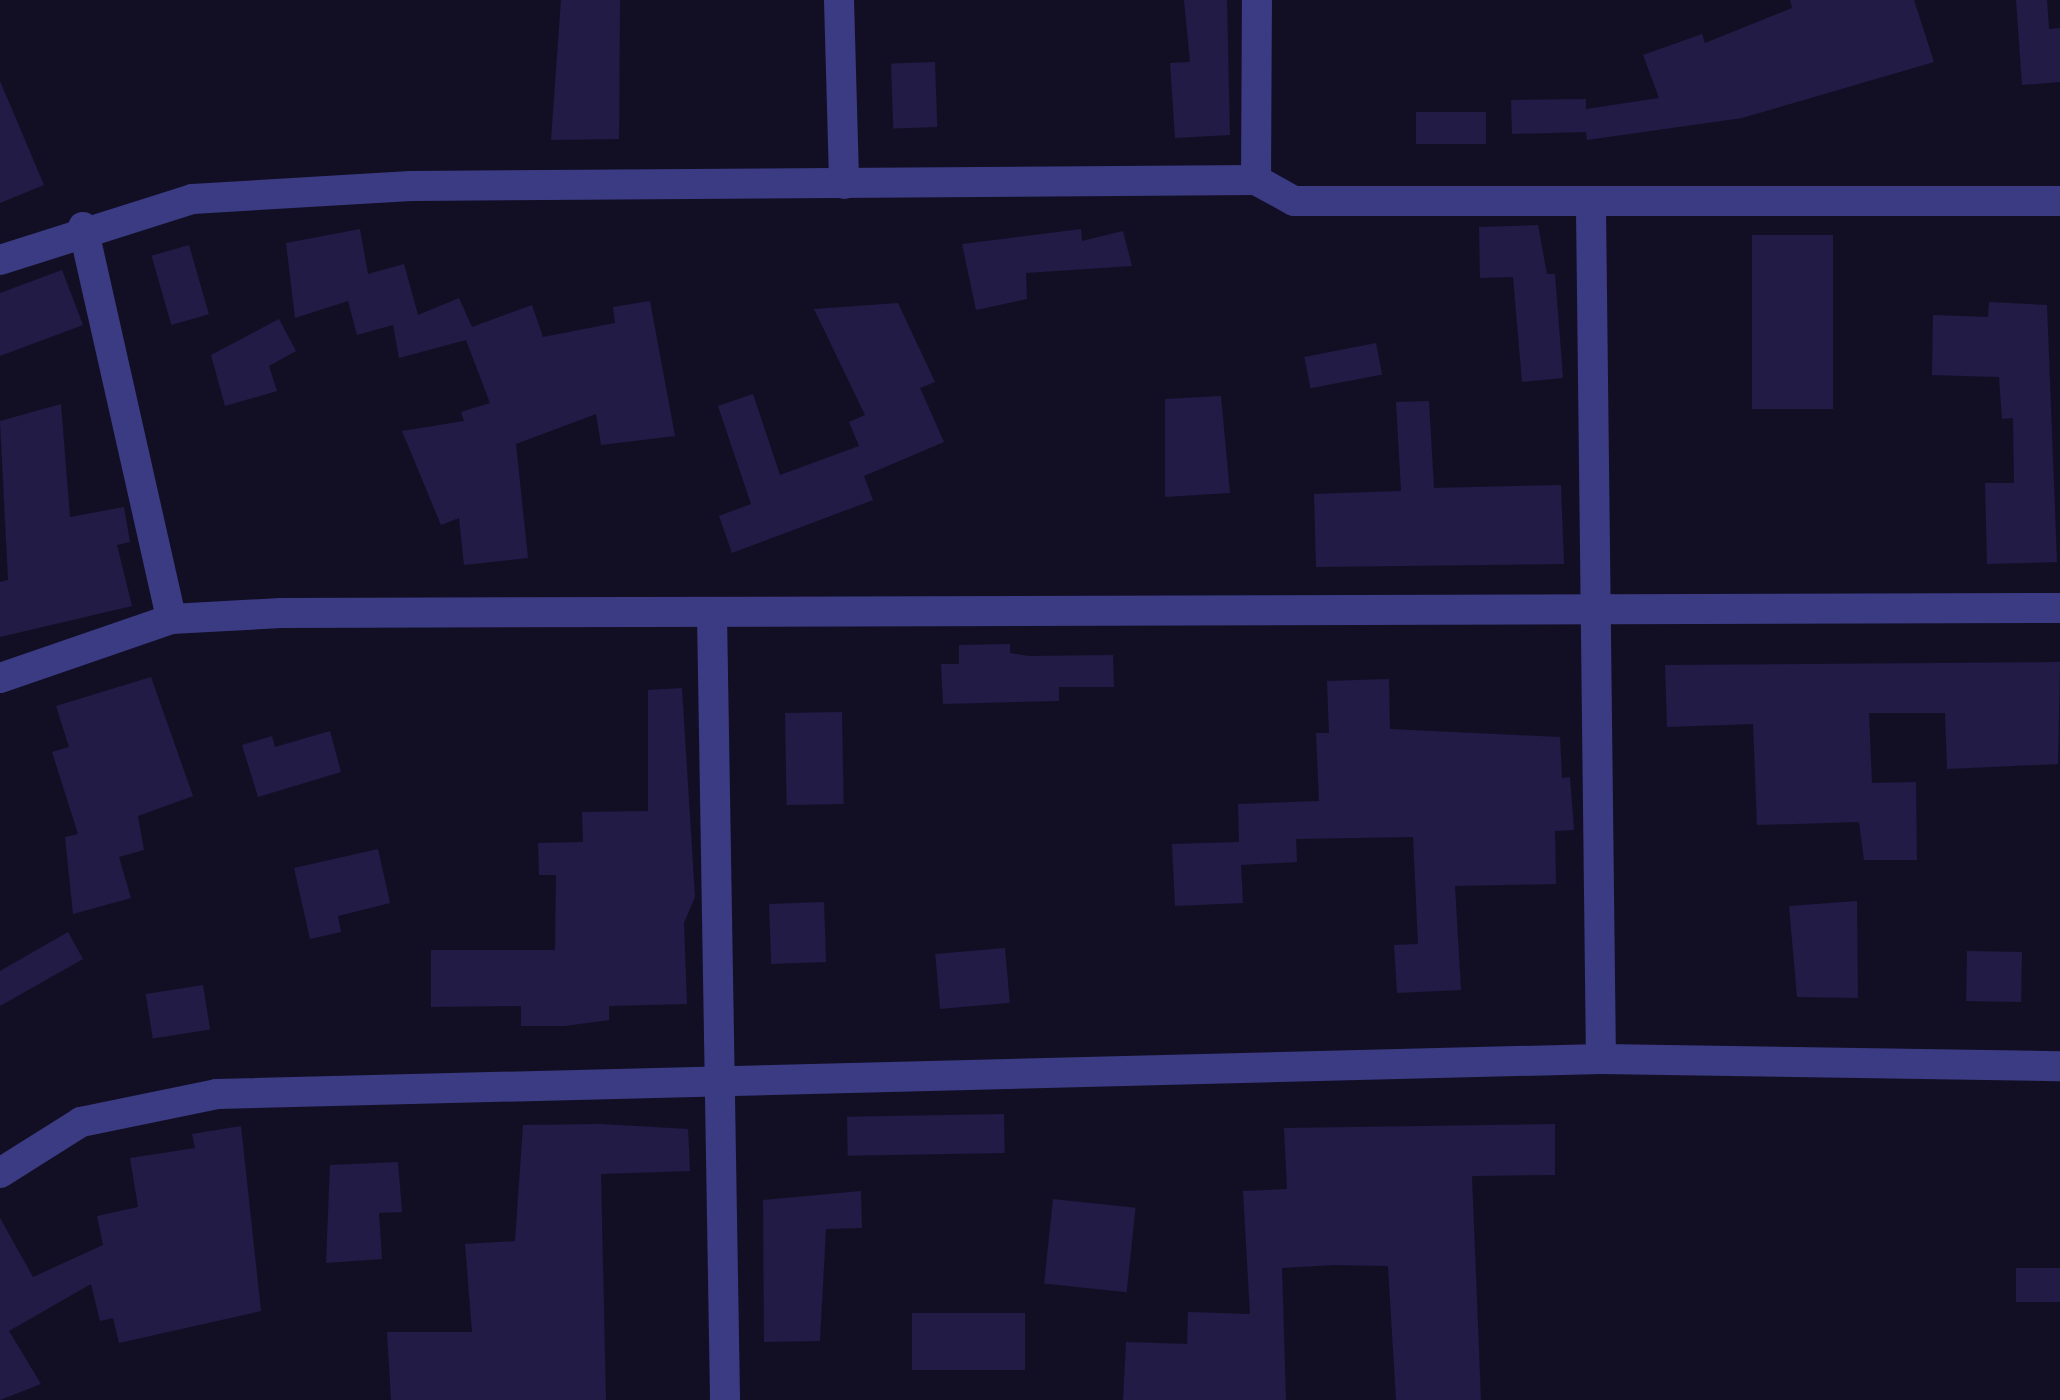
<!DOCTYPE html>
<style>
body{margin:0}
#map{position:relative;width:2060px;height:1400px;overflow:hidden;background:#120f25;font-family:Quicksand,sans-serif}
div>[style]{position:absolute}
.building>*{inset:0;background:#221b46;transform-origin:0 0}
.minor>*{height:30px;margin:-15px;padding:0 15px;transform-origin:15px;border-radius:15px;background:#3b3b83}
span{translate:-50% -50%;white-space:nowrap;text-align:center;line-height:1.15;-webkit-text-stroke:12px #120f25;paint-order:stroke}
</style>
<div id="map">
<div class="building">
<div style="clip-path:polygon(561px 0,620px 0,619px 139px,551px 140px)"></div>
<div style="clip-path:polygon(1184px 0,1227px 0,1230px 135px,1175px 138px,1170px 63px,1190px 62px)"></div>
<div style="clip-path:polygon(1790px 0,1914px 0,1934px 62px,1742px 118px,1587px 140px,1586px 132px,1512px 134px,1511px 100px,1586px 99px,1586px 109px,1659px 98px,1643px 55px,1702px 34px,1705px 43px,1792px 8px)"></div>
<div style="clip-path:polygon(2016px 0,2047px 0,2049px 29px,2060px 28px,2060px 82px,2022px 85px)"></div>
<div style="left:935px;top:62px;width:65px;height:44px;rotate:88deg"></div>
<div style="clip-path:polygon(0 81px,44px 185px,0 203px)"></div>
<div style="left:1416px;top:112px;width:70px;height:32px"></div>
<div style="clip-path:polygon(1538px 225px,1547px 274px,1555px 274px,1563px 378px,1522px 382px,1513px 277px,1480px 278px,1479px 227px)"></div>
<div style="clip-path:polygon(360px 229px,368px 274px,404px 264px,418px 315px,459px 298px,472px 327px,532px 305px,543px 337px,615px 323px,613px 307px,650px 301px,675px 436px,601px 445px,596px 414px,516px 444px,528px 558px,464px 565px,459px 518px,441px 525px,402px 431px,464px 421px,461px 412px,490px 403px,466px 340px,399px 358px,393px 325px,357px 335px,348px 301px,295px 318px,286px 243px)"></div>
<div style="clip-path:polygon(1081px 229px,1082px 241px,1123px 231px,1132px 266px,1026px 273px,1027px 299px,976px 310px,962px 244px)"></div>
<div style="left:1752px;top:235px;width:81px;height:174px"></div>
<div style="left:189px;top:245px;width:72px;height:39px;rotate:74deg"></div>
<div style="clip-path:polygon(62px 270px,83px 325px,0 356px,0 293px)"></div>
<div style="clip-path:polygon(1989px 302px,2047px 305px,2057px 562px,1987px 564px,1985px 483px,2014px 483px,2013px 418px,2002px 419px,1999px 377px,1932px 375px,1933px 315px,1988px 317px)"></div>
<div style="clip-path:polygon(898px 303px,935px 382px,920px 388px,944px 442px,864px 476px,873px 500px,732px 553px,719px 516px,751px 504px,718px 406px,753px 394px,780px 475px,859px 446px,849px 422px,865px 415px,814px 309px)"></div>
<div style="clip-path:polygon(279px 319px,296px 351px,269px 366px,277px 391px,225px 406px,211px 355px)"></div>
<div style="left:1376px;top:343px;width:32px;height:73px;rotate:79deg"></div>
<div style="clip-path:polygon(1221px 396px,1230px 493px,1165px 497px,1165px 399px)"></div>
<div style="clip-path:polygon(1429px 401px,1434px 488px,1561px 485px,1564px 564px,1316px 567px,1314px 494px,1401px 491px,1396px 402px)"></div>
<div style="clip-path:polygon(61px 404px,70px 517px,124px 507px,130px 542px,117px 545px,132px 606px,0 637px,0 582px,8px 580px,0 421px)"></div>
<div style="clip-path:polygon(1010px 644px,1010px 653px,1029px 656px,1113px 655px,1114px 687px,1059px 687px,1059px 701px,943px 704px,941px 664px,959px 664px,959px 645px)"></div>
<div style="clip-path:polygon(2060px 662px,2058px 764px,1947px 769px,1945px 713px,1869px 713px,1872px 783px,1916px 782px,1917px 860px,1864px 860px,1859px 822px,1757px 825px,1753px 724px,1667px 727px,1665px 665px)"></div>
<div style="clip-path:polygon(151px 677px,193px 796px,138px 816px,144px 850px,119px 857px,131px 898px,73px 914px,65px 837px,78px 834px,52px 752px,69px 747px,56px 706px)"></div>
<div style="clip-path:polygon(1389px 679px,1390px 729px,1560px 737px,1562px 778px,1570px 777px,1574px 830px,1555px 831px,1556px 884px,1455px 886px,1461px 990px,1397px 993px,1394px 945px,1418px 944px,1413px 837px,1296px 839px,1297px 862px,1241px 865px,1243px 903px,1175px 906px,1172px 844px,1239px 842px,1238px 804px,1319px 801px,1316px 733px,1329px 733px,1327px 681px)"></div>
<div style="clip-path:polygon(682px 688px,695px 897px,684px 923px,687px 1004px,609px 1006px,609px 1020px,565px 1026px,521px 1026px,521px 1006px,431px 1007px,431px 950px,555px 950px,556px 875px,539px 875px,538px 843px,583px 842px,582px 812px,648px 811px,648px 690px)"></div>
<div style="left:842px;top:712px;width:92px;height:57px;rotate:89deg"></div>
<div style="clip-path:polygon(330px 731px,341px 772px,258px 797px,242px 745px,272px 736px,275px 747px)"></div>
<div style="clip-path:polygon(378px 849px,390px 903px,338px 916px,341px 932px,310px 939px,294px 868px)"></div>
<div style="clip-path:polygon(1857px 901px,1858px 998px,1797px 997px,1789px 906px)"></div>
<div style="left:824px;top:902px;width:60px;height:55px;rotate:88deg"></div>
<div style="clip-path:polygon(68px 932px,83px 959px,0 1006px,0 971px)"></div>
<div style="left:1005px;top:948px;width:55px;height:70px;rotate:85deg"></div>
<div style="left:1967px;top:951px;width:55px;height:50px;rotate:1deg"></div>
<div style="left:203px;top:985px;width:45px;height:58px;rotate:81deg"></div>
<div style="left:1004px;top:1114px;width:39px;height:157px;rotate:89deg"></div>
<div style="clip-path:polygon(600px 1124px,688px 1129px,690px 1171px,601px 1174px,606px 1400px,391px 1400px,387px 1332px,472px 1332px,465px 1244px,515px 1241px,523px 1125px)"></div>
<div style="clip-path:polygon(1555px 1124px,1555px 1175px,1472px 1176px,1481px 1400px,1396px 1400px,1388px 1266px,1335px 1265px,1282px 1268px,1286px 1400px,1123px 1400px,1126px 1342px,1187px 1344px,1188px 1312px,1250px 1314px,1243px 1191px,1287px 1189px,1284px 1128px)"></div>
<div style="clip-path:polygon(241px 1126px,261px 1311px,119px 1343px,113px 1318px,100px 1321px,91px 1284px,9px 1331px,41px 1384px,0 1400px,0 1218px,33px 1277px,103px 1245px,97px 1216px,138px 1207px,130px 1158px,195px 1148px,192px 1134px)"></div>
<div style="clip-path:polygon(398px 1162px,402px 1212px,379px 1213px,382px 1259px,326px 1263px,330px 1165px)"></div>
<div style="clip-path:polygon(861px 1191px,862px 1228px,826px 1229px,820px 1341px,764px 1342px,763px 1200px)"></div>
<div style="left:1053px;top:1199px;width:83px;height:85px;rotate:6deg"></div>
<div style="left:2016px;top:1268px;width:44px;height:34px"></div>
<div style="left:912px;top:1313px;width:113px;height:57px"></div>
</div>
<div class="minor">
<div style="left:839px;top:0;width:184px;rotate:88.4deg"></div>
<div style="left:1256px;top:180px;width:180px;rotate:-89.7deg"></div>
<div style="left:1591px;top:208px;width:851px;rotate:89.33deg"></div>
<div style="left:83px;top:227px;width:402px;rotate:77.3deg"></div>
<div style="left:0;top:260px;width:201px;rotate:-17.6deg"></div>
<div style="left:192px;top:199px;width:219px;rotate:-3.4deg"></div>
<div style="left:411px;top:186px;width:845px;rotate:-0.41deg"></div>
<div style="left:1256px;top:180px;width:43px;rotate:28.9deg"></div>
<div style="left:1294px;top:201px;width:766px"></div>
<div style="left:712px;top:614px;width:786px;rotate:89.05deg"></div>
<div style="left:0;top:678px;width:181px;rotate:-19deg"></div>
<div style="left:171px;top:619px;width:110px;rotate:-3.1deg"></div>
<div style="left:281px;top:613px;width:1779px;rotate:-0.16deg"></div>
<div style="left:0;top:1173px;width:96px;rotate:-32.2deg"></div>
<div style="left:81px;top:1122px;width:139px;rotate:-11.6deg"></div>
<div style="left:217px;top:1094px;width:1384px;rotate:-1.45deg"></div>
<div style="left:1601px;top:1059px;width:459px;rotate:0.9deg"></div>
</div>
</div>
